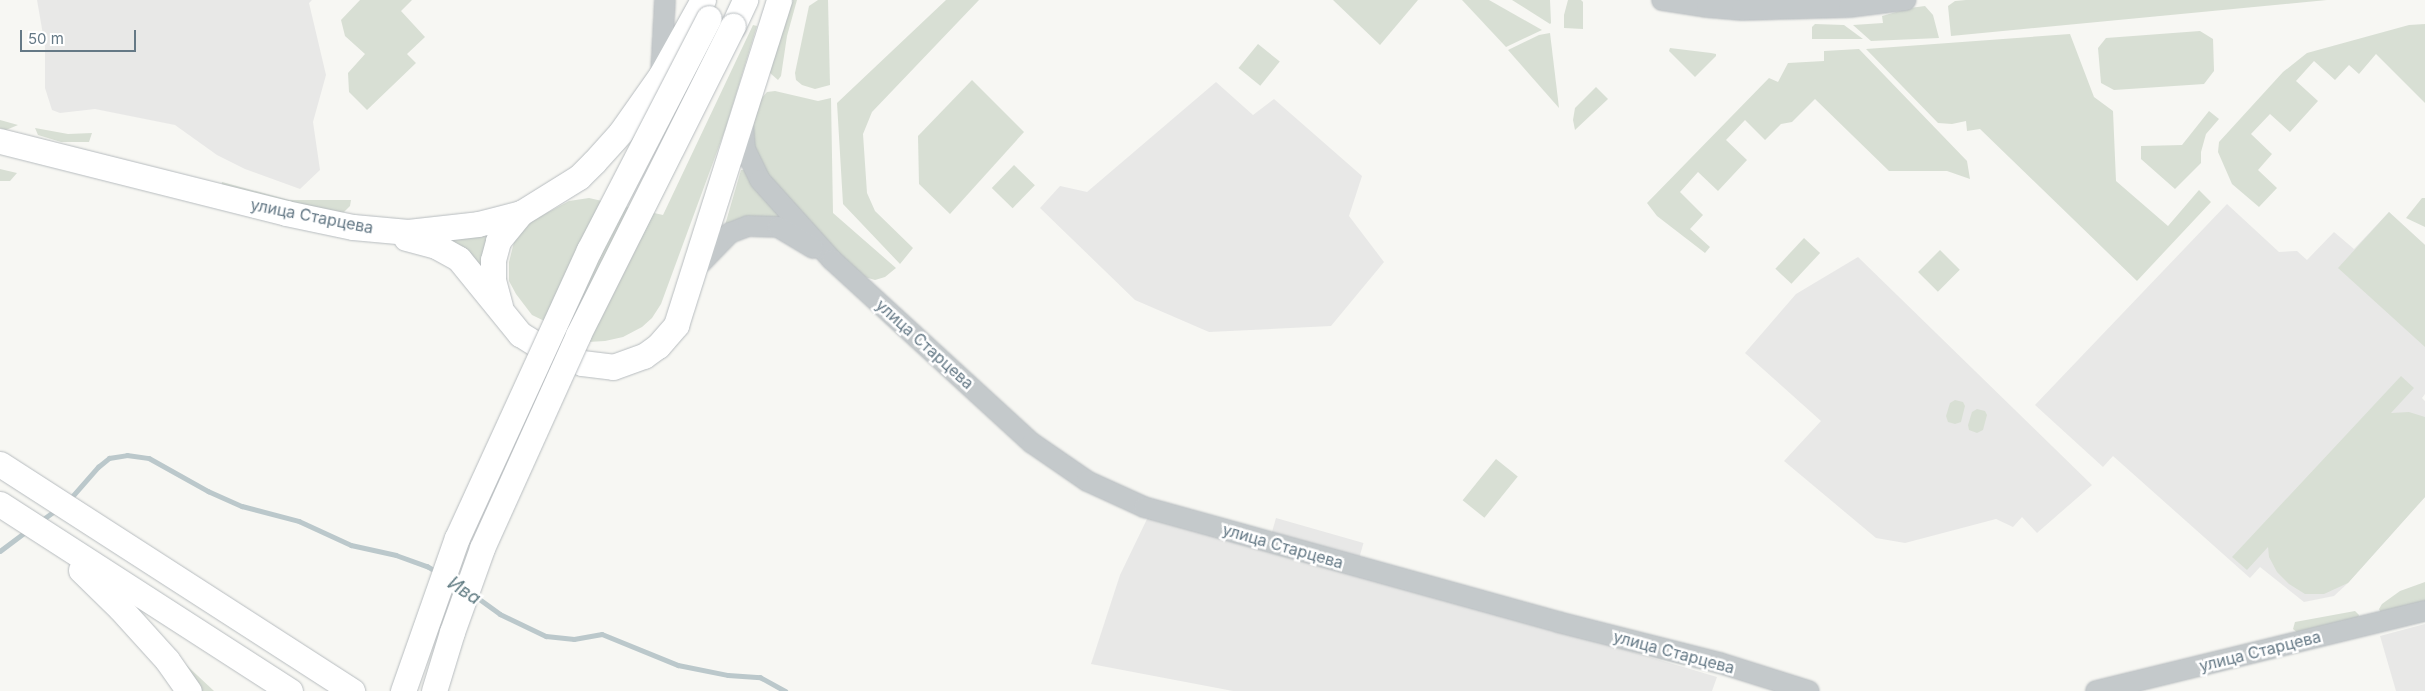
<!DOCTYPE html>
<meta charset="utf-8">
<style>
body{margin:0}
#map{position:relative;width:2425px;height:691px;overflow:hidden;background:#f7f7f3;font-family:Inter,sans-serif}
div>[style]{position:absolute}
.built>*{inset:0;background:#e8e8e7;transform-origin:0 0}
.green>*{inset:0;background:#d8dfd4;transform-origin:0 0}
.stream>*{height:4.5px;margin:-2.25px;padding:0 2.25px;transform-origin:2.25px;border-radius:2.25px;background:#bbc8cb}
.roads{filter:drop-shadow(0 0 1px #b7bcbf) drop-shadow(0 0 1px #b7bcbf)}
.minor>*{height:20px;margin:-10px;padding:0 10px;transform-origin:10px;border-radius:10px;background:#c4c9cb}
.major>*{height:25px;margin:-12.5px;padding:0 12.5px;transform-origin:12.5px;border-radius:12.5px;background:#fff}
.bridges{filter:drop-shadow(0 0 1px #b7bcbf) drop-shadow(0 0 1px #b7bcbf)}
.major-bridge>*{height:25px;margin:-12.5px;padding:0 12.5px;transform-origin:12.5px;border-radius:12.5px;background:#fff}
span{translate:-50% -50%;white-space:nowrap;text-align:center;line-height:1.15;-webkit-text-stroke:5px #fff;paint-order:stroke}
.street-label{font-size:16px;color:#657986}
.water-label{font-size:18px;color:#607b82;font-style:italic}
.scale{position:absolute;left:20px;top:30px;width:116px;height:22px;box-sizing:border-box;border:2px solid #657986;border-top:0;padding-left:6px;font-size:15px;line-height:18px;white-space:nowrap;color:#657986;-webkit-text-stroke:4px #fff;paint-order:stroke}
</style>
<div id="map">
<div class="built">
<div style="clip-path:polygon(37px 0,312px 0,309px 3px,326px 75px,313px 122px,320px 170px,300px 189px,245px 169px,217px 155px,175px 125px,95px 109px,60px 113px,52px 110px,45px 88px,45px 46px)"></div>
<div style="clip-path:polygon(1216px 82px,1253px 115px,1274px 99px,1362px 176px,1349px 216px,1384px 262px,1331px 326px,1209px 332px,1135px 300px,1040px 208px,1060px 186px,1087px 192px)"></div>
<div style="clip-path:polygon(2227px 204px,2279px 252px,2297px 251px,2307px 260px,2334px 232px,2354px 249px,2389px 212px,2425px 245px,2425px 394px,2422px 398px,2425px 401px,2425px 497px,2348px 583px,2334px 596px,2304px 602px,2260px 567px,2250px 578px,2113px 456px,2103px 467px,2035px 405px)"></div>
<div style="clip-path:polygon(1858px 257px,2092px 485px,2037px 533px,2022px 517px,2013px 527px,1996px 519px,1905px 543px,1876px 538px,1784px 461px,1821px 421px,1745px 353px,1796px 294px)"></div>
<div style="clip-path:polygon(1148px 517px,1565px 632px,1717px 677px,1712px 691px,1233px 691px,1091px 664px,1120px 575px)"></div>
<div style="left:1276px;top:518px;width:91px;height:16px;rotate:16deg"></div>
<div style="clip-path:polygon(2425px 624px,2425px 691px,2396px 691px,2380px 636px)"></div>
</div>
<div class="green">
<div style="clip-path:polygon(360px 0,412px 0,401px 11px,425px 37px,407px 54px,416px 63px,367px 110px,349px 92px,348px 73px,365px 54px,345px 36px,341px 20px)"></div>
<div style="clip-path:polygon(787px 0,797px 0,787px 36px,781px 76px,778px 80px,770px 73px,770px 66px)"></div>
<div style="clip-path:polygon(818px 0,828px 0,830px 85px,815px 89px,802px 85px,796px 80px,795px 73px,809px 6px)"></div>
<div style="clip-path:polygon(946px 0,979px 0,872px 112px,863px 134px,867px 193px,875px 211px,913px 248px,900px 264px,843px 204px,837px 103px)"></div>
<div style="clip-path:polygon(1333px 0,1418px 0,1380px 45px)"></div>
<div style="clip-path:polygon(1462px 0,1489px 0,1542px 30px,1506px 47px)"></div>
<div style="clip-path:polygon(1512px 0,1550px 0,1551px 23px,1550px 24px)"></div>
<div style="clip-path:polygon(1568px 0,1581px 0,1583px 2px,1583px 29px,1564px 28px,1564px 15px)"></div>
<div style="clip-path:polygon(1966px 0,2327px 0,1951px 36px,1948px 6px,1955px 1px)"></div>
<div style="clip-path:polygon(1925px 6px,1933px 15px,1939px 38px,1871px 41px,1853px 25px,1883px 23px,1882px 16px,1910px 8px)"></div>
<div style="clip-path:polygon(1815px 24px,1844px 25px,1863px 39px,1812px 39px,1812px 27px)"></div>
<div style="clip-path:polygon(2425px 24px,2425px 103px,2376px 54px,2359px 74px,2349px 65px,2335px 80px,2314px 61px,2296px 81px,2318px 101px,2290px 132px,2270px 114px,2251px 134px,2272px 154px,2258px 170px,2277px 188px,2259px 207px,2232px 184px,2218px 152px,2219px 142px,2283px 72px,2307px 53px,2409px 25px)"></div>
<div style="clip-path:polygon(753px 25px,757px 26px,725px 130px,661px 304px,652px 318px,642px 327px,623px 337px,605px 341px,588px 342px,532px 315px,516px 294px,509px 281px,509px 262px,514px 242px,530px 222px,569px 201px,589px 198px,663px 215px)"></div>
<div style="clip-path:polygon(2200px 31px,2213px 39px,2214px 71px,2204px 84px,2114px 90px,2101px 83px,2098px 48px,2106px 38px)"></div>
<div style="clip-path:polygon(1550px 33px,1559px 108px,1508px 50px,1539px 35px)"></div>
<div style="clip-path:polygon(2070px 34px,2094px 97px,2113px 111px,2116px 181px,2168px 226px,2199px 190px,2211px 202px,2137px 281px,1980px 129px,1967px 131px,1966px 121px,1952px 124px,1938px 123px,1866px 49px)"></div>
<div style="left:1258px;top:44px;width:28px;height:31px;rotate:39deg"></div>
<div style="clip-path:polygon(1670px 48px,1711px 53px,1716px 54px,1716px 56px,1695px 77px,1669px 51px)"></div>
<div style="clip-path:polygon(1859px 49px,1967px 161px,1970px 179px,1947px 171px,1889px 171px,1815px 99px,1792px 122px,1781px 124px,1765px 140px,1745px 120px,1726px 140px,1747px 160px,1718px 191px,1698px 172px,1680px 192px,1703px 215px,1690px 229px,1710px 247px,1705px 253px,1657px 216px,1647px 203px,1769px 78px,1778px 82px,1788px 63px,1824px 61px,1824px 51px)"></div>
<div style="clip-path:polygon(972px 80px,1024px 132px,950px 214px,919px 184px,918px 136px)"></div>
<div style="clip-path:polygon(1596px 87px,1608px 99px,1575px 130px,1573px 120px,1575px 108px)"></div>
<div style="clip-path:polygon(775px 91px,818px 101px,831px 98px,833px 213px,896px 268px,885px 277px,875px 280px,861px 276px,807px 222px,754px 158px,752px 129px,761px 99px,767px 92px)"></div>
<div style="clip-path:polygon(2209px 111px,2219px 119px,2206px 134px,2201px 152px,2201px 163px,2175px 189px,2141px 159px,2141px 146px,2182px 145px)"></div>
<div style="clip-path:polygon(0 120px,18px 125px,6px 130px,0 128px)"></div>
<div style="clip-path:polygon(35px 128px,68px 134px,92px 133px,89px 142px,61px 142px,38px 135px)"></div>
<div style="left:1014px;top:165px;width:29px;height:32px;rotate:44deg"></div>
<div style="clip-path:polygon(0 169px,17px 173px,10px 181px,0 181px)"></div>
<div style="clip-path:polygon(741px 170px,744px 170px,787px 221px,725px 225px)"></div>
<div style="clip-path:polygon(222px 182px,289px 200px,351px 200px,350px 206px,342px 214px,221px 187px)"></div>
<div style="clip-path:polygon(2422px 198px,2425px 198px,2425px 227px,2406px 218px)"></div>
<div style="clip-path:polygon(2389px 212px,2425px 245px,2425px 347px,2338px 268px)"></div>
<div style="clip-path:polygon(500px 224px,483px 275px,439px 238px)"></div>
<div style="left:1804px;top:238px;width:22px;height:42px;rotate:43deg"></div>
<div style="left:1940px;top:250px;width:28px;height:31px;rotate:45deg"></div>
<div style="clip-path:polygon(2401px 376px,2414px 388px,2391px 413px,2409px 412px,2425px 417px,2425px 497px,2348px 583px,2324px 594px,2305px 594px,2289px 584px,2277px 572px,2269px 557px,2268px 547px,2247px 570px,2232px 557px)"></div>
<div style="clip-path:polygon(1955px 400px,1963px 402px,1965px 406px,1961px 422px,1955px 424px,1948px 422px,1946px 416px,1950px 403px)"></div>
<div style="clip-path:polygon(1977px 409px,1985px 411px,1987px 415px,1983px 430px,1977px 433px,1969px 430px,1968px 425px,1972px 412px)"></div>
<div style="left:1496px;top:459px;width:28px;height:53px;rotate:39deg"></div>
<div style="clip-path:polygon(2425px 582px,2425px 605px,2381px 613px,2379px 609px,2382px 604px,2400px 591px)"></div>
<div style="clip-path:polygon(2355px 611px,2359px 615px,2358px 619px,2299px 634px,2293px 629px,2295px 622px)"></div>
<div style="clip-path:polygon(167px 647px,214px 691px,196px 691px)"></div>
</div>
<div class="stream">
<div style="left:70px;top:499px;width:43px;rotate:-48.8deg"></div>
<div style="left:98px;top:467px;width:14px;rotate:-39deg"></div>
<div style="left:109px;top:458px;width:18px;rotate:-9deg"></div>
<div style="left:127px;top:455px;width:22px;rotate:8deg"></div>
<div style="left:149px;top:458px;width:68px;rotate:29.2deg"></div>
<div style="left:208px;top:491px;width:37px;rotate:24deg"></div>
<div style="left:242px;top:506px;width:59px;rotate:14.7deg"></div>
<div style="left:299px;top:521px;width:57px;rotate:24.8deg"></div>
<div style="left:351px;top:545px;width:46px;rotate:12.5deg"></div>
<div style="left:396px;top:555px;width:33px;rotate:20deg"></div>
<div style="left:427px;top:566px;width:12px;rotate:31deg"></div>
<div style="left:42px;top:520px;width:17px;rotate:-36deg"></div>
<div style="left:0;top:551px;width:34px;rotate:-37deg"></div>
<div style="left:474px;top:595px;width:32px;rotate:36deg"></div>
<div style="left:500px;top:614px;width:51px;rotate:25.6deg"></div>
<div style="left:546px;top:636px;width:28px;rotate:6deg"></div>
<div style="left:574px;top:639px;width:28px;rotate:-10deg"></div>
<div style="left:602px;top:634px;width:82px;rotate:22.2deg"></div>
<div style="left:678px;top:665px;width:51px;rotate:11.3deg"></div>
<div style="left:728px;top:675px;width:32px;rotate:4deg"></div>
<div style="left:760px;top:677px;width:29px;rotate:29deg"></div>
</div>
<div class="roads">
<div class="minor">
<div style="left:1662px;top:0;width:46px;rotate:8.8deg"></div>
<div style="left:1707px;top:7px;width:35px;rotate:5deg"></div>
<div style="left:1742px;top:10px;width:107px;rotate:-1.6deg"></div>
<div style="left:1849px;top:7px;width:57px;rotate:-7deg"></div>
<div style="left:661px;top:73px;width:73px;rotate:-86.9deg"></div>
<div style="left:743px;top:122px;width:27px;rotate:86deg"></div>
<div style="left:745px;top:149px;width:34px;rotate:64deg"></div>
<div style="left:760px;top:180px;width:108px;rotate:48deg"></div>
<div style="left:832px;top:260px;width:271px;rotate:42.5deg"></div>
<div style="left:1032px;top:443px;width:67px;rotate:34.6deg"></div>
<div style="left:1087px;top:481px;width:63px;rotate:24.5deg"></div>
<div style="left:1144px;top:507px;width:430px;rotate:15.5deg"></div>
<div style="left:1558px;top:622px;width:167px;rotate:14.2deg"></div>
<div style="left:1720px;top:663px;width:93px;rotate:17.5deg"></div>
<div style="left:696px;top:268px;width:49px;rotate:-45.8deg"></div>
<div style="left:730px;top:233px;width:19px;rotate:-21deg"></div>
<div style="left:748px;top:226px;width:30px;rotate:2deg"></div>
<div style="left:778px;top:227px;width:41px;rotate:31deg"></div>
<div style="left:2096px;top:691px;width:339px;rotate:-13.7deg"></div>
</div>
<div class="major">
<div style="left:733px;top:26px;width:29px;rotate:-65deg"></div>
<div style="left:0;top:141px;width:295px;rotate:14.1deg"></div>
<div style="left:286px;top:213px;width:68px;rotate:11.8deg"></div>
<div style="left:353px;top:227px;width:55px;rotate:5.2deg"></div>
<div style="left:408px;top:232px;width:70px;rotate:-6.5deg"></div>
<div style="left:478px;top:224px;width:44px;rotate:-14.3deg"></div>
<div style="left:521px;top:213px;width:68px;rotate:-31.8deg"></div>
<div style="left:579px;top:177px;width:21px;rotate:-45deg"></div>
<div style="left:594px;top:162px;width:40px;rotate:-48deg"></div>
<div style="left:621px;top:132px;width:70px;rotate:-54.9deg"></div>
<div style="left:661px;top:75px;width:86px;rotate:-60.8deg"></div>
<div style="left:406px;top:238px;width:31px;rotate:15deg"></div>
<div style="left:436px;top:246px;width:26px;rotate:29deg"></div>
<div style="left:459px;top:259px;width:97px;rotate:50.9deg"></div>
<div style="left:520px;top:334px;width:22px;rotate:32deg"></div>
<div style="left:539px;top:346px;width:46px;rotate:21.6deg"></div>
<div style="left:582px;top:363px;width:31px;rotate:7deg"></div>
<div style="left:613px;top:367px;width:33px;rotate:-20deg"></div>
<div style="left:644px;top:356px;width:17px;rotate:-36deg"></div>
<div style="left:658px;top:346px;width:28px;rotate:-49deg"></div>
<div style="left:676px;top:325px;width:341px;rotate:-72.4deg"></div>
<div style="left:500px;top:306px;width:27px;rotate:-105deg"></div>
<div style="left:493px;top:280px;width:20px;rotate:-90deg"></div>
<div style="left:493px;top:260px;width:20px;rotate:-75deg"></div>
<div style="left:498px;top:241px;width:36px;rotate:-51deg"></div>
<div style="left:0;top:464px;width:419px;rotate:32.8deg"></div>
<div style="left:0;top:504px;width:345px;rotate:32.8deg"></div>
<div style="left:81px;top:570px;width:54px;rotate:44.3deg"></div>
<div style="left:120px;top:608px;width:70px;rotate:47.9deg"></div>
<div style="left:167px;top:660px;width:38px;rotate:55deg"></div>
</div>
</div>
<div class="bridges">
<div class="major-bridge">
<div style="left:403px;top:691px;width:162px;rotate:-70.6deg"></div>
<div style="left:457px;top:538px;width:317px;rotate:-65.4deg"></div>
<div style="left:589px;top:250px;width:261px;rotate:-62.7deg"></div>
<div style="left:434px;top:691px;width:62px;rotate:-73deg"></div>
<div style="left:452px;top:632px;width:89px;rotate:-70.3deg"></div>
<div style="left:482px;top:548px;width:234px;rotate:-65.7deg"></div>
<div style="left:578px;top:335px;width:346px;rotate:-63.4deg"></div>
</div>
</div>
<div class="street-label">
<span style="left:312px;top:216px;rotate:11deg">улица Старцева</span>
<span style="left:925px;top:344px;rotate:42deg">улица Старцева</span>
<span style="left:1283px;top:546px;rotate:16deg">улица Старцева</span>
<span style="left:2260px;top:651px;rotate:-14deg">улица Старцева</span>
<span style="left:1674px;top:652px;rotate:15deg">улица Старцева</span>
</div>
<div class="water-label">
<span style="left:464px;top:591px;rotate:33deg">Ива</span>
</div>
<div class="scale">50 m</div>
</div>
